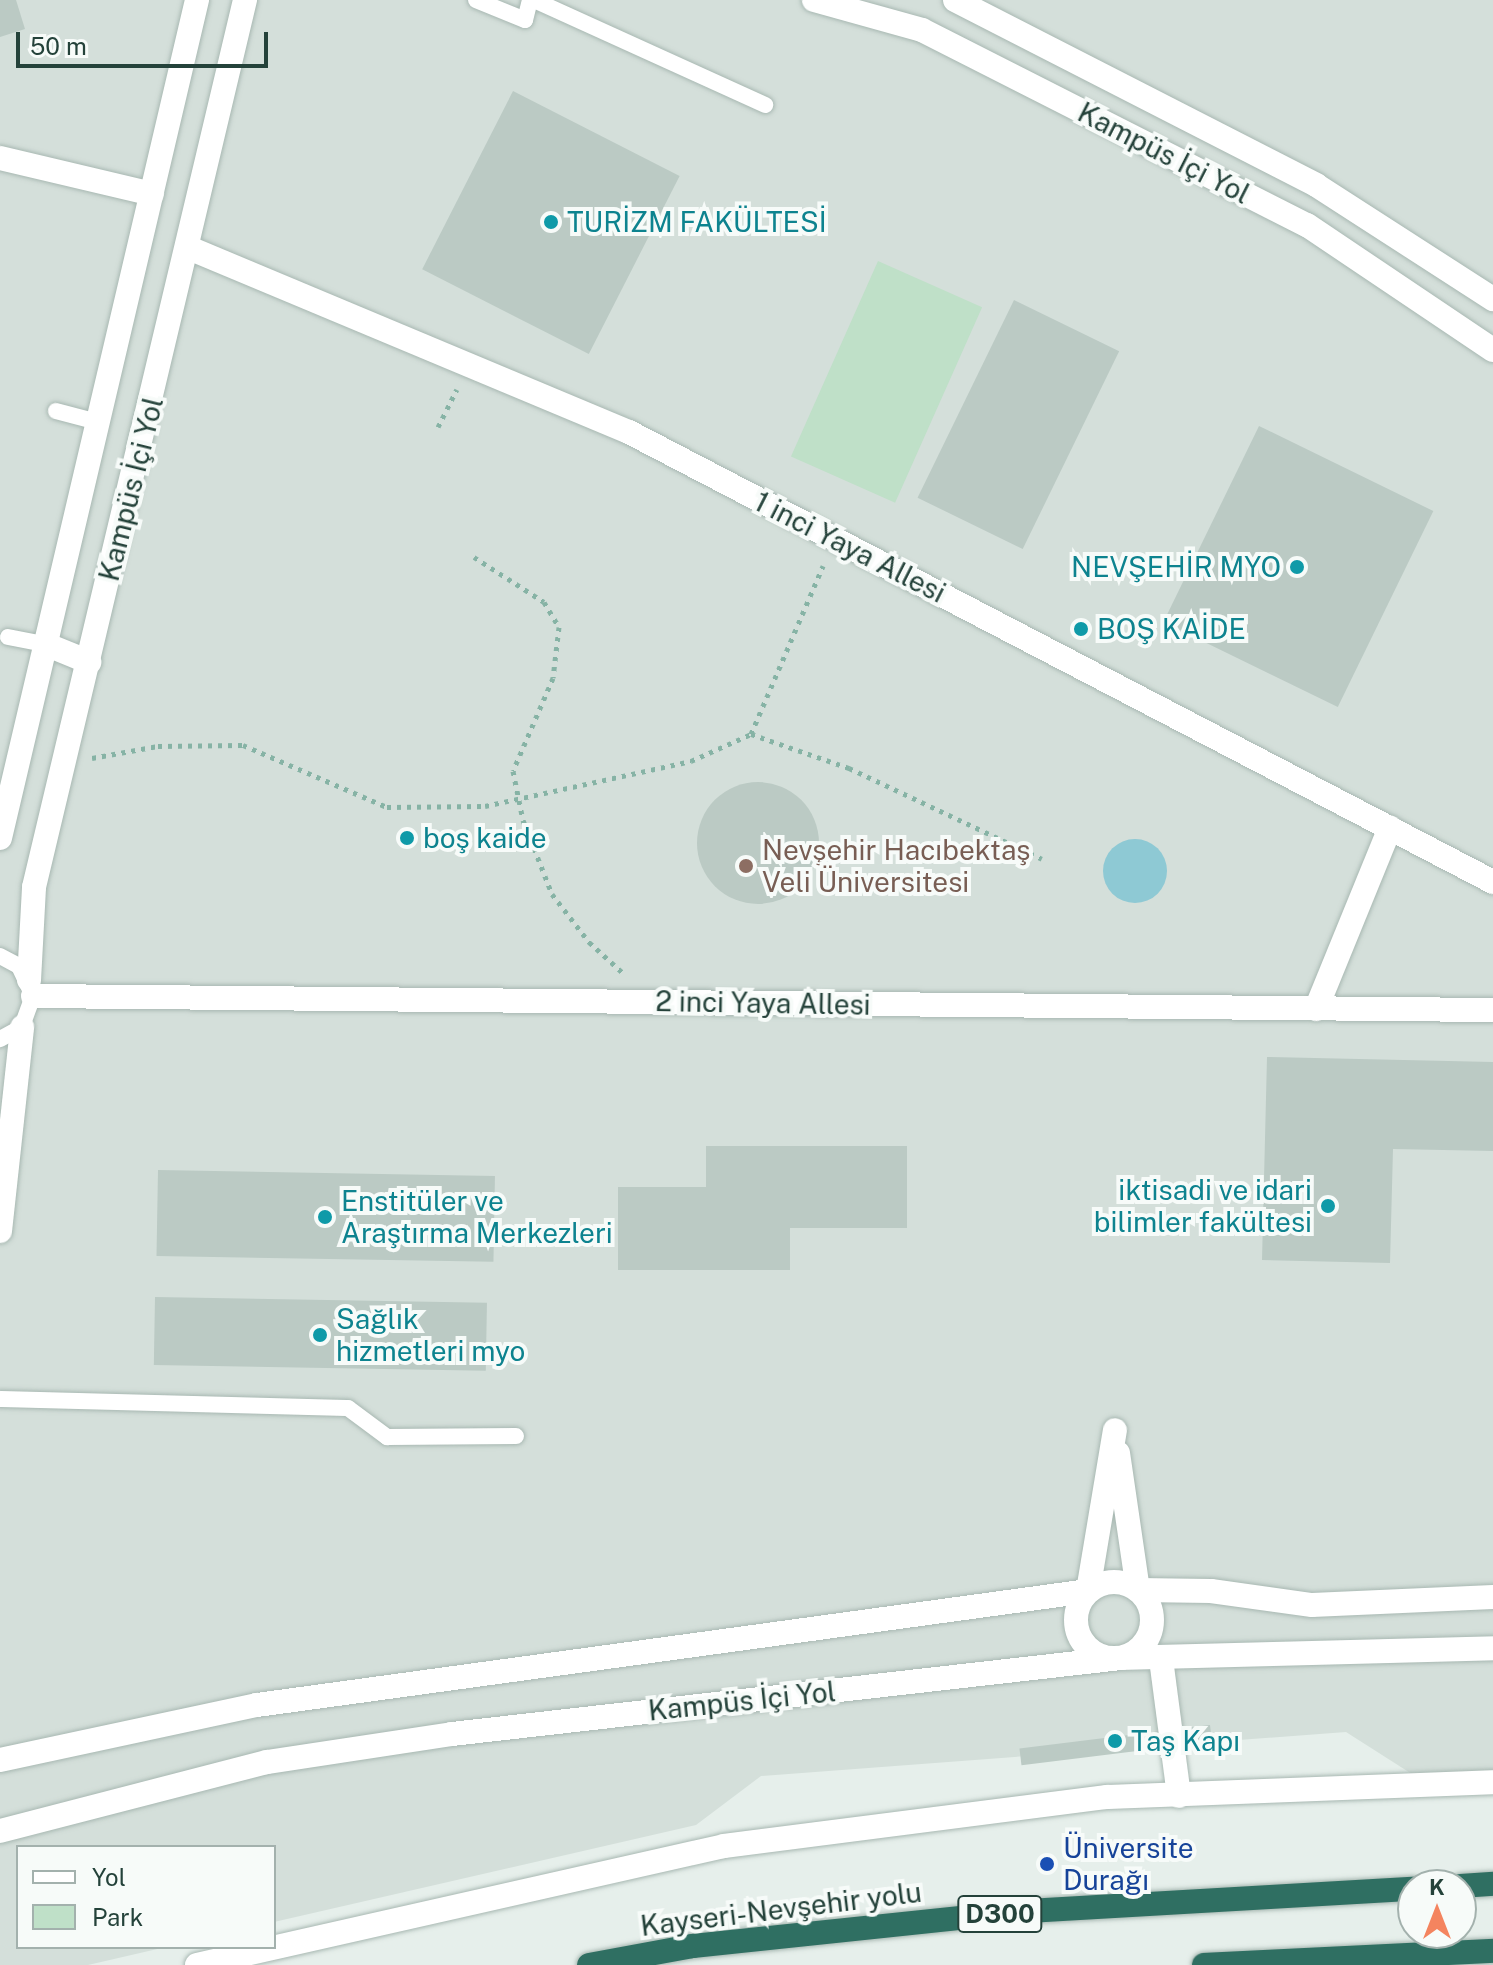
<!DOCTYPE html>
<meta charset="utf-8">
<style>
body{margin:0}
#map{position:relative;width:1493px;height:1965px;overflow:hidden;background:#e6efeb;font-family:"Public Sans",sans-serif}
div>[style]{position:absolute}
.built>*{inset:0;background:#d4dfda}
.green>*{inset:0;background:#bfe0c8;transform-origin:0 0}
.water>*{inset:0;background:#8ec9d4}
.round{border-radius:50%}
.building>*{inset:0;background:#bbcac4;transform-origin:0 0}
.path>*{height:5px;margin-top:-2.5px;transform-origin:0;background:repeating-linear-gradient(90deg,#86b3a5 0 4px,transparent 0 10px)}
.roads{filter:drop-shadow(0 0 2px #a8b8b2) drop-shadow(0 0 2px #a8b8b2)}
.lane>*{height:16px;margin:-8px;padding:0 8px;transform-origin:8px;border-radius:8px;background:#fff}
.street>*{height:24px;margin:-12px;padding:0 12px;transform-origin:12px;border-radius:12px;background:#fff}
.street>.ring{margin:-12px;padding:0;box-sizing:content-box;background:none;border:24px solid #fff;border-radius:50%}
.highway>*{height:24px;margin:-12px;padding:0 12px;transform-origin:12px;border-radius:12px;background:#2f6f62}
.dots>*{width:22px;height:22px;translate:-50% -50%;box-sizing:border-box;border:4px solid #f7fbf9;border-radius:50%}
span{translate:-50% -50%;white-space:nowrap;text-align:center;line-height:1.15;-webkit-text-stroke:8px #f7fbf9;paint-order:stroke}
.shield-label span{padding:2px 6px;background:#f7fbf9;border:2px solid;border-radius:6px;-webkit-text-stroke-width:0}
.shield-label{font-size:26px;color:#24423a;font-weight:700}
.street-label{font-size:28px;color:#24423a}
.culture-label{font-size:28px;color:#0d838f}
.left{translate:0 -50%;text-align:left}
.right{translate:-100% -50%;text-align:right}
.education-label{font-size:28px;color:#785e54}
.transit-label{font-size:28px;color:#164399}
.legend{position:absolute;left:16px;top:1845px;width:260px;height:104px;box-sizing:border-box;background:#f7fbf9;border:2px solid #a3b1ad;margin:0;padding:10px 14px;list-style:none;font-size:24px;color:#24423a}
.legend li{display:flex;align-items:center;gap:16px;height:40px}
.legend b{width:40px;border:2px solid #a3b1ad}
.north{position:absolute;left:1397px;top:1869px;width:80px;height:80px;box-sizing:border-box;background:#f7fbf9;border:2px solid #a3b1ad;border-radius:50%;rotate:0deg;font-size:22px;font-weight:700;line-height:32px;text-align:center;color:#24423a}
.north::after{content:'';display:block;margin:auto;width:28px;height:36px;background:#f4845f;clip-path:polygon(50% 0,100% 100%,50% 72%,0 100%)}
.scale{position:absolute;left:16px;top:32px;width:252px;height:36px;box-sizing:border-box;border:4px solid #24423a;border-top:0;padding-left:10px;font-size:24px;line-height:28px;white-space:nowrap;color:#24423a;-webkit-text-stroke:6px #f7fbf9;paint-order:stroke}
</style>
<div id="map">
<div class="built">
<div style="clip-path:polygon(0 0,1493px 0,1493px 1772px,1415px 1776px,1346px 1732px,761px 1776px,696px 1825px,274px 1922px,274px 1847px,18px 1847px,18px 1947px,166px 1947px,88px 1965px,0 1965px)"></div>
</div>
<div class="green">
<div style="left:878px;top:261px;width:114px;height:214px;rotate:24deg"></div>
</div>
<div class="water">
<div class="round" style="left:1103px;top:839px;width:64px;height:64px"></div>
</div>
<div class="building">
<div style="clip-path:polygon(0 0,16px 0,25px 29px,0 37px)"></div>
<div style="left:513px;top:91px;width:187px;height:200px;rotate:27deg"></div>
<div style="left:1014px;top:300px;width:117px;height:220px;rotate:26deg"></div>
<div style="left:1259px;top:426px;width:194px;height:218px;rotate:26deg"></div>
<div class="round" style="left:697px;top:782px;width:122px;height:122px"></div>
<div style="clip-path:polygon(1267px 1057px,1493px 1062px,1493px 1151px,1393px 1149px,1390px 1263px,1262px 1260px)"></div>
<div style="clip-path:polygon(706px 1146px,907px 1146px,907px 1228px,790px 1228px,790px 1270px,618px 1270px,618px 1187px,706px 1187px)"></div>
<div style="left:158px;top:1170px;width:337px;height:86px;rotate:1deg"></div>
<div style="left:155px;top:1297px;width:332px;height:68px;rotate:1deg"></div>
<div style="left:1210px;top:1725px;width:17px;height:192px;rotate:83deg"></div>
</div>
<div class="path">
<div style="left:438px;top:427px;width:42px;rotate:-63.4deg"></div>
<div style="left:474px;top:557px;width:83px;rotate:32.7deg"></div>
<div style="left:544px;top:602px;width:29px;rotate:59deg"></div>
<div style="left:559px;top:627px;width:51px;rotate:96.7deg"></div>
<div style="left:553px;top:678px;width:101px;rotate:113.3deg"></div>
<div style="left:513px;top:771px;width:50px;rotate:78.5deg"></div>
<div style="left:523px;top:820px;width:79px;rotate:68.6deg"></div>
<div style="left:552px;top:894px;width:61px;rotate:52.4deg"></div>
<div style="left:589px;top:942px;width:47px;rotate:42.4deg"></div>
<div style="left:751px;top:734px;width:183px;rotate:-66.8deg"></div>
<div style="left:92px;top:758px;width:67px;rotate:-10.3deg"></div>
<div style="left:158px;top:746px;width:85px;rotate:-0.7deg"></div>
<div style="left:243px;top:745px;width:157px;rotate:23.3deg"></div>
<div style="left:387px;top:807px;width:98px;rotate:-0.6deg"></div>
<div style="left:485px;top:806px;width:211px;rotate:-12.3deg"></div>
<div style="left:691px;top:761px;width:66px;rotate:-24.2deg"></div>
<div style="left:751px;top:734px;width:104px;rotate:19.1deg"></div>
<div style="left:849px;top:768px;width:213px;rotate:25.2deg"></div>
</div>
<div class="roads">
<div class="lane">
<div style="left:476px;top:0;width:53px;rotate:22.2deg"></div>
<div style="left:525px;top:20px;width:21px;rotate:-76deg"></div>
<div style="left:534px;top:0;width:254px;rotate:24.4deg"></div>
<div style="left:56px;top:411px;width:43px;rotate:14.7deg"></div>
<div style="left:8px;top:637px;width:38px;rotate:11deg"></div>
<div style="left:0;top:956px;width:21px;rotate:28deg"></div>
<div style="left:19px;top:966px;width:33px;rotate:65deg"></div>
<div style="left:33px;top:996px;width:33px;rotate:110deg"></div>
<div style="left:22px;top:1027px;width:25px;rotate:151deg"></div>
<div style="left:0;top:1399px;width:348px;rotate:1.5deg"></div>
<div style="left:348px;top:1408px;width:49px;rotate:36.6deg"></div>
<div style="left:387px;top:1437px;width:129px;rotate:-0.4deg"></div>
</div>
<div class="street">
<div style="left:814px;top:0;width:112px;rotate:15.5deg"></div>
<div style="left:922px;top:30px;width:432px;rotate:26.9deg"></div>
<div style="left:1307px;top:225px;width:224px;rotate:33.9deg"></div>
<div style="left:955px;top:0;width:406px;rotate:27.1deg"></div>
<div style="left:1316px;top:185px;width:211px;rotate:32.8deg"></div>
<div style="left:0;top:158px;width:156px;rotate:13.3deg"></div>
<div style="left:189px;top:248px;width:477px;rotate:22.7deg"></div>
<div style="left:629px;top:432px;width:974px;rotate:27.51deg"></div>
<div style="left:45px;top:644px;width:48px;rotate:22.2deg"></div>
<div style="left:0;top:838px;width:861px;rotate:-76.77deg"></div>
<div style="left:29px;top:980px;width:93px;rotate:-86.9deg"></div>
<div style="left:34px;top:887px;width:912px;rotate:-76.62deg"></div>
<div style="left:33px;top:996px;width:1460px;rotate:0.55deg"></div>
<div style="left:1316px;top:1009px;width:196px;rotate:-67.8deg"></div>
<div style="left:0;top:1231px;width:205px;rotate:-83.8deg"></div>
<div style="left:1118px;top:1453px;width:138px;rotate:81.7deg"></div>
<div style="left:1138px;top:1590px;width:73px;rotate:0.8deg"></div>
<div style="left:1211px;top:1591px;width:102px;rotate:7.9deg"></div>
<div style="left:1312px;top:1605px;width:181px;rotate:-2.5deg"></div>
<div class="ring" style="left:1076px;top:1582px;width:52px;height:52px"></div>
<div style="left:1161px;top:1659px;width:138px;rotate:82.5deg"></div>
<div style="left:0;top:1760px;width:263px;rotate:-12.1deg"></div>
<div style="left:257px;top:1705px;width:839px;rotate:-7.81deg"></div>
<div style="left:1088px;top:1591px;width:163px;rotate:-80.5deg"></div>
<div style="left:0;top:1831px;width:276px;rotate:-14.5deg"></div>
<div style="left:267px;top:1762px;width:187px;rotate:-8.6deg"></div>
<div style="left:452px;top:1734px;width:673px;rotate:-6.48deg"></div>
<div style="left:1121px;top:1658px;width:372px;rotate:-1.5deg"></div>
<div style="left:197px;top:1965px;width:540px;rotate:-12.72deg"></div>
<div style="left:724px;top:1846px;width:386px;rotate:-7.3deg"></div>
<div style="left:1107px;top:1797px;width:386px;rotate:-2.2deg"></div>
</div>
<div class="highway">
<div style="left:1461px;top:1886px;width:32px;rotate:-4deg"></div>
<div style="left:589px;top:1965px;width:106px;rotate:-10.4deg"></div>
<div style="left:693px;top:1946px;width:336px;rotate:-6deg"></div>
<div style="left:1027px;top:1911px;width:387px;rotate:-3.3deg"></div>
<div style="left:1204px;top:1965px;width:289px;rotate:-2.8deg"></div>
</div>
</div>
<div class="dots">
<div style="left:551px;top:222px;background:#0f9aa8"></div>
<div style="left:1297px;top:567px;background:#0f9aa8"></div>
<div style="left:1081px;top:629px;background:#0f9aa8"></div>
<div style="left:407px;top:838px;background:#0f9aa8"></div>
<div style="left:746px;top:866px;background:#8d6e63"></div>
<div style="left:1328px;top:1206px;background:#0f9aa8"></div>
<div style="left:325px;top:1217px;background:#0f9aa8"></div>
<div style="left:320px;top:1335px;background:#0f9aa8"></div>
<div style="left:1115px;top:1741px;background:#0f9aa8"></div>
<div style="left:1047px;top:1864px;background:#1a4fb4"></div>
</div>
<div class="shield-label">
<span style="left:1000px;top:1914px">D300</span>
</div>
<div class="street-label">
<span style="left:1164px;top:153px;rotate:27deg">Kampüs İçi Yol</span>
<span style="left:131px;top:489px;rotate:-76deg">Kampüs İçi Yol</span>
<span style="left:850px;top:547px;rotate:27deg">1 inci Yaya Allesi</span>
<span style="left:763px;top:1003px;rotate:1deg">2 inci Yaya Allesi</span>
<span style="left:742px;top:1701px;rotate:-6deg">Kampüs İçi Yol</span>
<span style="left:781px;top:1909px;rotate:-7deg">Kayseri-Nevşehir yolu</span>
</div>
<div class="culture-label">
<span class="left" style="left:567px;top:222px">TURİZM FAKÜLTESİ</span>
<span class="right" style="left:1281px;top:567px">NEVŞEHİR MYO</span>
<span class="left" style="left:1097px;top:629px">BOŞ KAİDE</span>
<span class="left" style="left:423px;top:838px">boş kaide</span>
<span class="right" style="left:1312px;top:1206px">iktisadi ve idari<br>bilimler fakültesi</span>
<span class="left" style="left:341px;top:1217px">Enstitüler ve<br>Araştırma Merkezleri</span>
<span class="left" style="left:336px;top:1335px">Sağlık<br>hizmetleri myo</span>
<span class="left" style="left:1131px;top:1741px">Taş Kapı</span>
</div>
<div class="education-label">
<span class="left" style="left:762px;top:866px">Nevşehir Hacıbektaş<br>Veli Üniversitesi</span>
</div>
<div class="transit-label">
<span class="left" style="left:1063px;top:1864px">Üniversite<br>Durağı</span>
</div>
<ul class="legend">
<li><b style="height:10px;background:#fff"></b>Yol</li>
<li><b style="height:22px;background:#bfe0c8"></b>Park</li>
</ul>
<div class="north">K</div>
<div class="scale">50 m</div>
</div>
